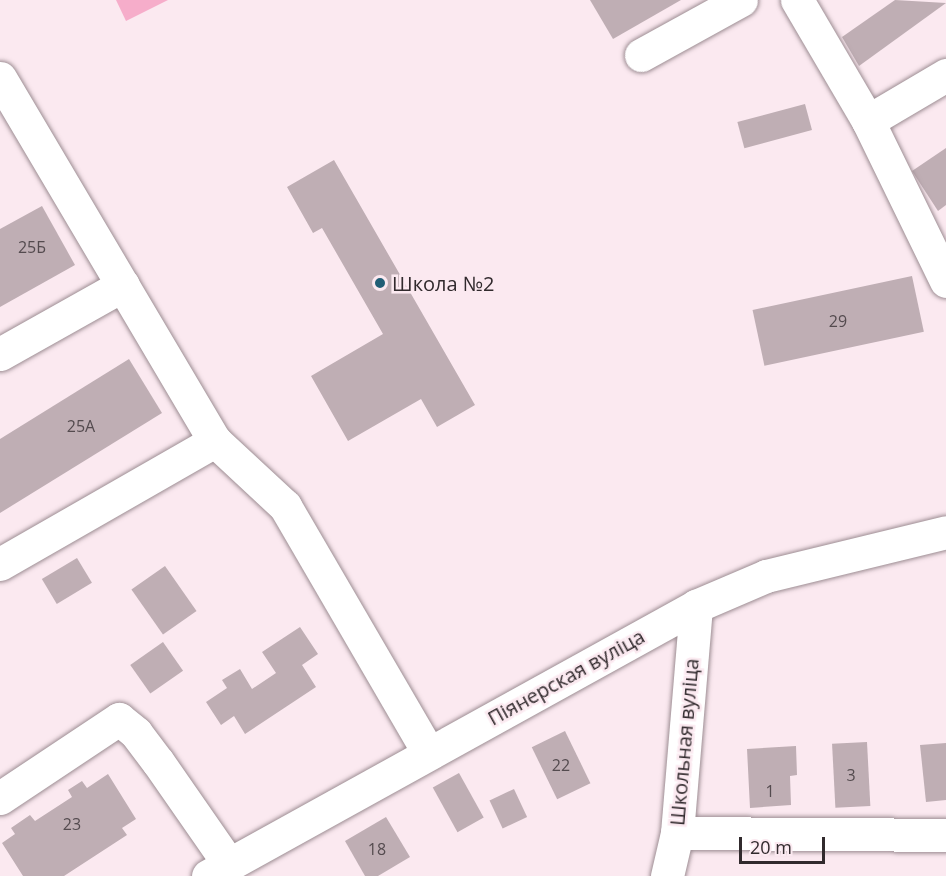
<!DOCTYPE html>
<meta charset="utf-8">
<style>
body{margin:0}
#map{position:relative;width:946px;height:876px;overflow:hidden;background:#fbe9f0;font-family:"Open Sans",sans-serif}
div>[style]{position:absolute}
.green>*{inset:0;background:#f6adca}
.building>*{inset:0;background:#bfaeb4;transform-origin:0 0}
.roads{filter:drop-shadow(0 0 2px #9d8d93) drop-shadow(0 0 2px #9d8d93)}
.minor>*{height:33px;margin:-16.5px;padding:0 16.5px;transform-origin:16.5px;border-radius:16.5px;background:#fff}
.dots>*{width:16px;height:16px;translate:-50% -50%;box-sizing:border-box;border:3px solid #fbe9f0;border-radius:50%}
span{translate:-50% -50%;white-space:nowrap;text-align:center;line-height:1.15;-webkit-text-stroke:5px #fbe9f0;paint-order:stroke}
.number-label{font-size:16px;color:#544b4f}
.number-label span{-webkit-text-stroke-width:0}
.poi-label{font-size:20px;color:#312a2d}
.left{translate:0 -50%;text-align:left}
.street-label{font-size:20px;color:#312a2d}
.scale{position:absolute;left:739px;top:837px;width:86px;height:27px;box-sizing:border-box;border:3px solid #312a2d;border-top:0;padding-left:8px;font-size:18px;line-height:21px;white-space:nowrap;color:#312a2d;-webkit-text-stroke:4px #fbe9f0;paint-order:stroke}
</style>
<div id="map">
<div class="green">
<div style="clip-path:polygon(116px 0,168px 0,126px 21px)"></div>
</div>
<div class="building">
<div style="clip-path:polygon(590px 0,681px 0,613px 39px)"></div>
<div style="clip-path:polygon(895px 0,946px 3px,859px 66px,842px 37px)"></div>
<div style="left:805px;top:104px;width:27px;height:70px;rotate:75deg"></div>
<div style="clip-path:polygon(946px 148px,946px 205px,938px 211px,912px 171px)"></div>
<div style="clip-path:polygon(334px 160px,475px 405px,437px 427px,421px 399px,348px 441px,311px 376px,383px 334px,322px 228px,313px 233px,287px 187px)"></div>
<div style="clip-path:polygon(42px 206px,75px 265px,0 307px,0 229px)"></div>
<div style="left:912px;top:276px;width:57px;height:163px;rotate:78deg"></div>
<div style="clip-path:polygon(129px 359px,162px 413px,0 513px,0 439px)"></div>
<div style="left:77px;top:558px;width:29px;height:41px;rotate:59deg"></div>
<div style="left:165px;top:566px;width:55px;height:41px;rotate:55deg"></div>
<div style="clip-path:polygon(300px 627px,318px 654px,302px 665px,316px 687px,245px 734px,234px 716px,221px 725px,206px 702px,227px 688px,222px 680px,240px 669px,252px 689px,276px 673px,262px 652px)"></div>
<div style="left:163px;top:642px;width:35px;height:40px;rotate:55deg"></div>
<div style="left:565px;top:731px;width:58px;height:37px;rotate:64deg"></div>
<div style="left:867px;top:742px;width:64px;height:35px;rotate:87deg"></div>
<div style="clip-path:polygon(946px 743px,946px 800px,926px 802px,920px 745px)"></div>
<div style="clip-path:polygon(796px 746px,797px 775px,790px 776px,791px 805px,750px 808px,747px 749px)"></div>
<div style="left:459px;top:773px;width:51px;height:30px;rotate:61deg"></div>
<div style="clip-path:polygon(108px 774px,136px 819px,122px 828px,127px 835px,64px 876px,23px 876px,2px 843px,15px 834px,11px 828px,30px 815px,35px 821px,72px 797px,68px 790px,82px 781px,87px 788px)"></div>
<div style="left:514px;top:789px;width:31px;height:27px;rotate:65deg"></div>
<div style="clip-path:polygon(386px 817px,410px 857px,378px 876px,365px 876px,345px 841px)"></div>
</div>
<div class="roads">
<div class="minor">
<div style="left:797px;top:0;width:140px;rotate:59.6deg"></div>
<div style="left:868px;top:121px;width:178px;rotate:64deg"></div>
<div style="left:641px;top:55px;width:114px;rotate:-28.8deg"></div>
<div style="left:0;top:78px;width:422px;rotate:59.4deg"></div>
<div style="left:215px;top:441px;width:96px;rotate:42.9deg"></div>
<div style="left:285px;top:506px;width:285px;rotate:59.8deg"></div>
<div style="left:868px;top:121px;width:91px;rotate:-30.5deg"></div>
<div style="left:0;top:354px;width:141px;rotate:-29.3deg"></div>
<div style="left:0;top:564px;width:248px;rotate:-29.8deg"></div>
<div style="left:0;top:798px;width:143px;rotate:-33.6deg"></div>
<div style="left:119px;top:719px;width:22px;rotate:39deg"></div>
<div style="left:136px;top:733px;width:36px;rotate:53deg"></div>
<div style="left:158px;top:762px;width:124px;rotate:55.2deg"></div>
<div style="left:677px;top:833px;width:269px;rotate:0.4deg"></div>
<div style="left:208px;top:876px;width:558px;rotate:-28.95deg"></div>
<div style="left:696px;top:606px;width:76px;rotate:-23.2deg"></div>
<div style="left:766px;top:576px;width:185px;rotate:-13.7deg"></div>
<div style="left:667px;top:876px;width:44px;rotate:-76.9deg"></div>
<div style="left:677px;top:833px;width:228px;rotate:-85.2deg"></div>
</div>
</div>
<div class="dots">
<div style="left:380px;top:283px;background:#215f76"></div>
</div>
<div class="number-label">
<span style="left:32px;top:247px">25Б</span>
<span style="left:838px;top:321px">29</span>
<span style="left:81px;top:426px">25А</span>
<span style="left:561px;top:765px">22</span>
<span style="left:851px;top:775px">3</span>
<span style="left:770px;top:791px">1</span>
<span style="left:72px;top:824px">23</span>
<span style="left:377px;top:849px">18</span>
</div>
<div class="poi-label">
<span class="left" style="left:392px;top:283px">Школа №2</span>
</div>
<div class="street-label">
<span style="left:566px;top:677px;rotate:-29deg">Піянерская вуліца</span>
<span style="left:684px;top:742px;rotate:-85deg">Школьная вуліца</span>
</div>
<div class="scale">20 m</div>
</div>
